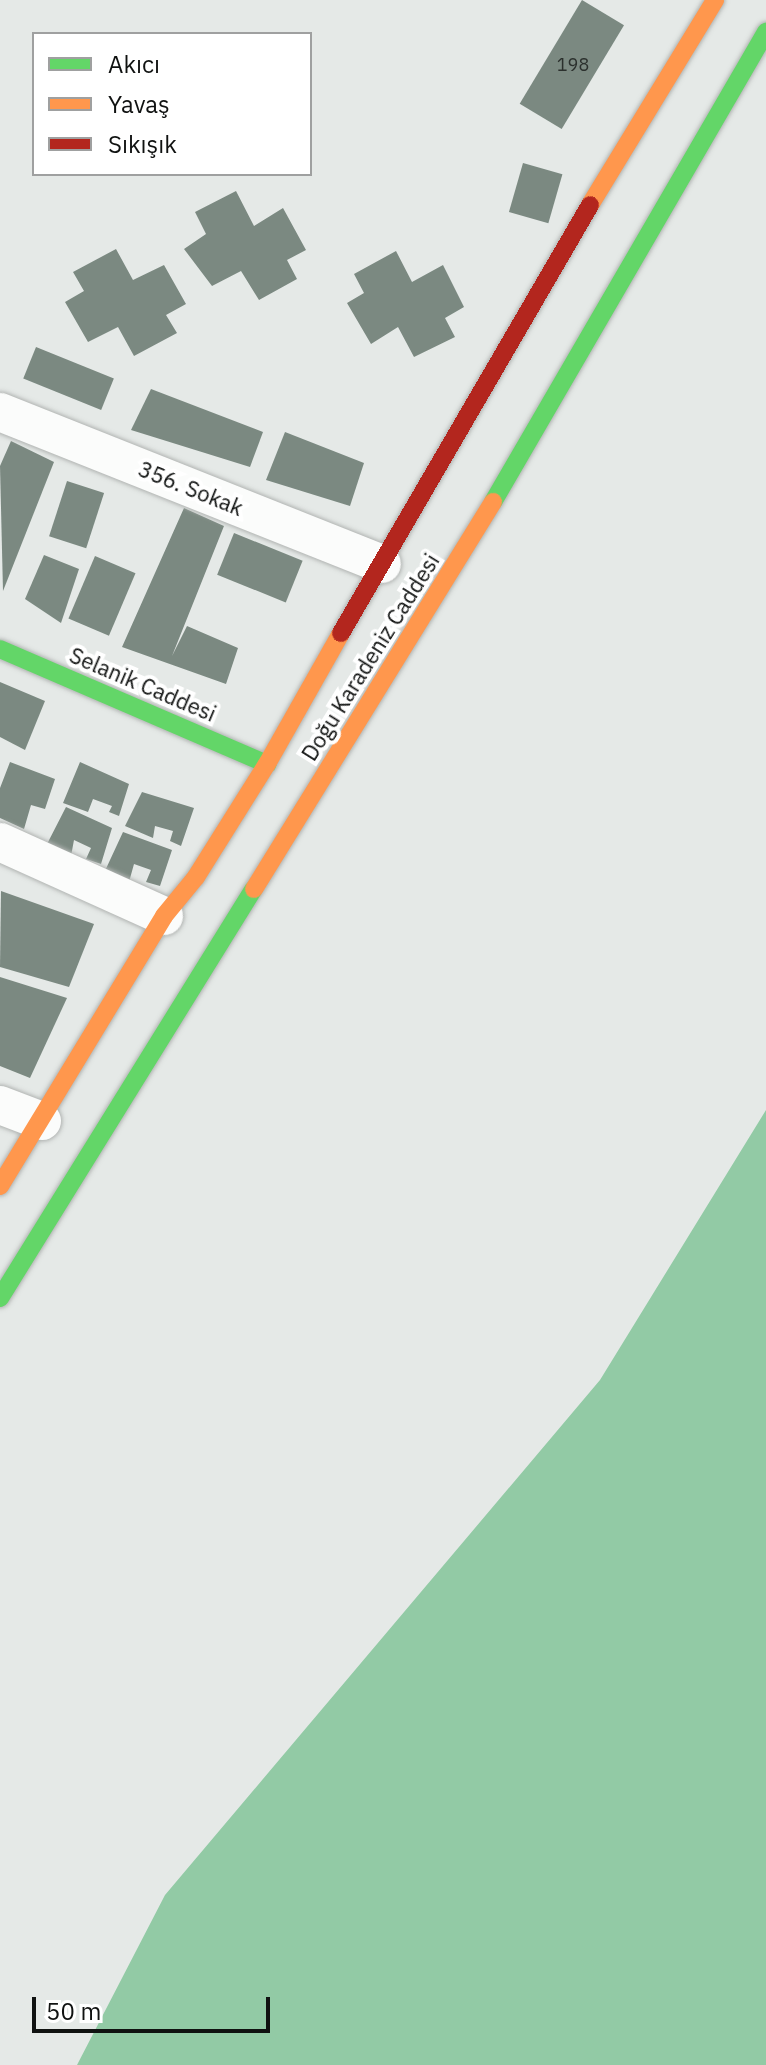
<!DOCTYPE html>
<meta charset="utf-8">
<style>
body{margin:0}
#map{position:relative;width:766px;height:2065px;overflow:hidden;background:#e5e9e7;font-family:"IBM Plex Sans",sans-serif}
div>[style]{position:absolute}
.water>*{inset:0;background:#92caa5}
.building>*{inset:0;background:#7b8981;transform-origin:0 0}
.roads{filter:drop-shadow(0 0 2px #b1b4b2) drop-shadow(0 0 2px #b1b4b2)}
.street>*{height:38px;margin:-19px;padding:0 19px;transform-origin:19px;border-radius:19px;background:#fbfcfb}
.fast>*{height:18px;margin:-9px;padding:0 9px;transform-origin:9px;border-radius:9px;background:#63d668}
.slow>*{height:18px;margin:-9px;padding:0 9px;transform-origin:9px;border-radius:9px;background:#ff974d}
.jam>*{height:18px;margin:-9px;padding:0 9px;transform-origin:9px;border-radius:9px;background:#b3261e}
span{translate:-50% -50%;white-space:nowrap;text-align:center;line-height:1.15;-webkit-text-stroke:8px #fff;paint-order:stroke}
.number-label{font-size:18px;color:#2b302d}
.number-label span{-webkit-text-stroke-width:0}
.street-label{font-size:22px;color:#101211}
.legend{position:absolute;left:32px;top:32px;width:280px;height:144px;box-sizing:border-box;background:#fff;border:2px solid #9fa0a0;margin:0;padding:10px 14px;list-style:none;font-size:24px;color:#101211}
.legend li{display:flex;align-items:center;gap:16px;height:40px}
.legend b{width:40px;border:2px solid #9fa0a0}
.scale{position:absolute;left:32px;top:1997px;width:238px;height:36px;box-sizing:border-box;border:4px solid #101211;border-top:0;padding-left:10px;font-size:24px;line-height:28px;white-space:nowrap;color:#101211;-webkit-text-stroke:6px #fff;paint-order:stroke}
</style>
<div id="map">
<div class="water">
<div style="clip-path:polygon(766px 1110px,766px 2065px,77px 2065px,165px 1895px,600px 1380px)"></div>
</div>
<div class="building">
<div style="left:582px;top:0;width:49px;height:121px;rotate:31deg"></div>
<div style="left:523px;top:163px;width:41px;height:51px;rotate:16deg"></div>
<div style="clip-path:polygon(236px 191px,254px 226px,283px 208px,306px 250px,287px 260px,297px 279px,259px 300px,241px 271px,212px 286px,184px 249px,206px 234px,195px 212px)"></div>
<div style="clip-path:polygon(116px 249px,133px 280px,164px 265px,186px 304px,166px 315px,177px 333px,134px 356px,118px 327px,88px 342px,65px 302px,84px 291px,73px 272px)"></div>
<div style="clip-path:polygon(396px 251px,412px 282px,443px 265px,464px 307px,445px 318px,455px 337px,414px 357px,398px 327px,371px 344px,347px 303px,364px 293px,354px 274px)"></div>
<div style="left:36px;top:347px;width:84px;height:34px;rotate:22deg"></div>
<div style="clip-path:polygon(151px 389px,263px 432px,250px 467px,131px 430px)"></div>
<div style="clip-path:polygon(285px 432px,364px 463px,350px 506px,266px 480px)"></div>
<div style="clip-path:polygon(11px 441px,54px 462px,3px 591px,0 466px)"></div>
<div style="left:67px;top:481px;width:39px;height:58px;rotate:18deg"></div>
<div style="clip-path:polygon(184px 508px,224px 526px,172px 656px,187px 626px,238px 648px,226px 684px,122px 647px)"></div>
<div style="left:234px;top:533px;width:74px;height:45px;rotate:22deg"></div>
<div style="clip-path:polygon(44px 555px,79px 569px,61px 623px,25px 599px)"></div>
<div style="left:95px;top:556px;width:44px;height:68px;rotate:23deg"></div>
<div style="clip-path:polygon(0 682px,45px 701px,25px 750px,0 737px)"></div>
<div style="clip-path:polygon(10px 762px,55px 779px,45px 809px,31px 805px,24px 829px,0 818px,0 788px)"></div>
<div style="clip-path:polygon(80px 762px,129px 784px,119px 816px,109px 812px,112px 806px,93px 799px,88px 812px,63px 803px)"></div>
<div style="clip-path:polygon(142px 792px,194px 808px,181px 846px,170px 841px,173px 831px,155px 826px,153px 838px,125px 826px)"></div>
<div style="clip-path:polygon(66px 807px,112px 828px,101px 864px,86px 859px,91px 848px,74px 840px,71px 856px,46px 846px)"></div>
<div style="clip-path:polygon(123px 832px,172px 850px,160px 886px,146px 882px,151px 870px,134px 864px,129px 882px,104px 873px)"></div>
<div style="clip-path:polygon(1px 891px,94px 924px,69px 987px,0 967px)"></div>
<div style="clip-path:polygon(0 977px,67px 998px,30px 1078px,0 1066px)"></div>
</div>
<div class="roads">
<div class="street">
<div style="left:0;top:412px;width:411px;rotate:21.7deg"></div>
<div style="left:0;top:842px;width:180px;rotate:24.3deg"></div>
<div style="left:0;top:1105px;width:45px;rotate:20.9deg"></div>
</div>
<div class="fast">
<div style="left:493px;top:502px;width:544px;rotate:-59.85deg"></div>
<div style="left:0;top:649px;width:291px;rotate:23.3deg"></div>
<div style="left:0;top:1298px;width:481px;rotate:-58.2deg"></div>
</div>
<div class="slow">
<div style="left:590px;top:205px;width:240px;rotate:-58.6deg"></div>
<div style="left:254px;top:889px;width:455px;rotate:-58.3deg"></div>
<div style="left:0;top:1186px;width:316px;rotate:-58.7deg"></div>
<div style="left:164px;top:916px;width:50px;rotate:-50.6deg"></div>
<div style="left:196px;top:877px;width:133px;rotate:-57.9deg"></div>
<div style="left:267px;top:764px;width:150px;rotate:-60.5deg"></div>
</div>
<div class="jam">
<div style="left:341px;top:633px;width:495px;rotate:-59.8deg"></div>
</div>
</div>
<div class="number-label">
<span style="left:573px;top:65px">198</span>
</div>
<div class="street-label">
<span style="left:191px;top:488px;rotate:22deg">356. Sokak</span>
<span style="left:370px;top:657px;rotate:-58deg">Doğu Karadeniz Caddesi</span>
<span style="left:143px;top:684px;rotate:23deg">Selanik Caddesi</span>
</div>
<ul class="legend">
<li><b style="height:10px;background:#63d668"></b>Akıcı</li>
<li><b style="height:10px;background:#ff974d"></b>Yavaş</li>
<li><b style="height:10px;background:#b3261e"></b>Sıkışık</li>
</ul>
<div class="scale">50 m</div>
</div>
